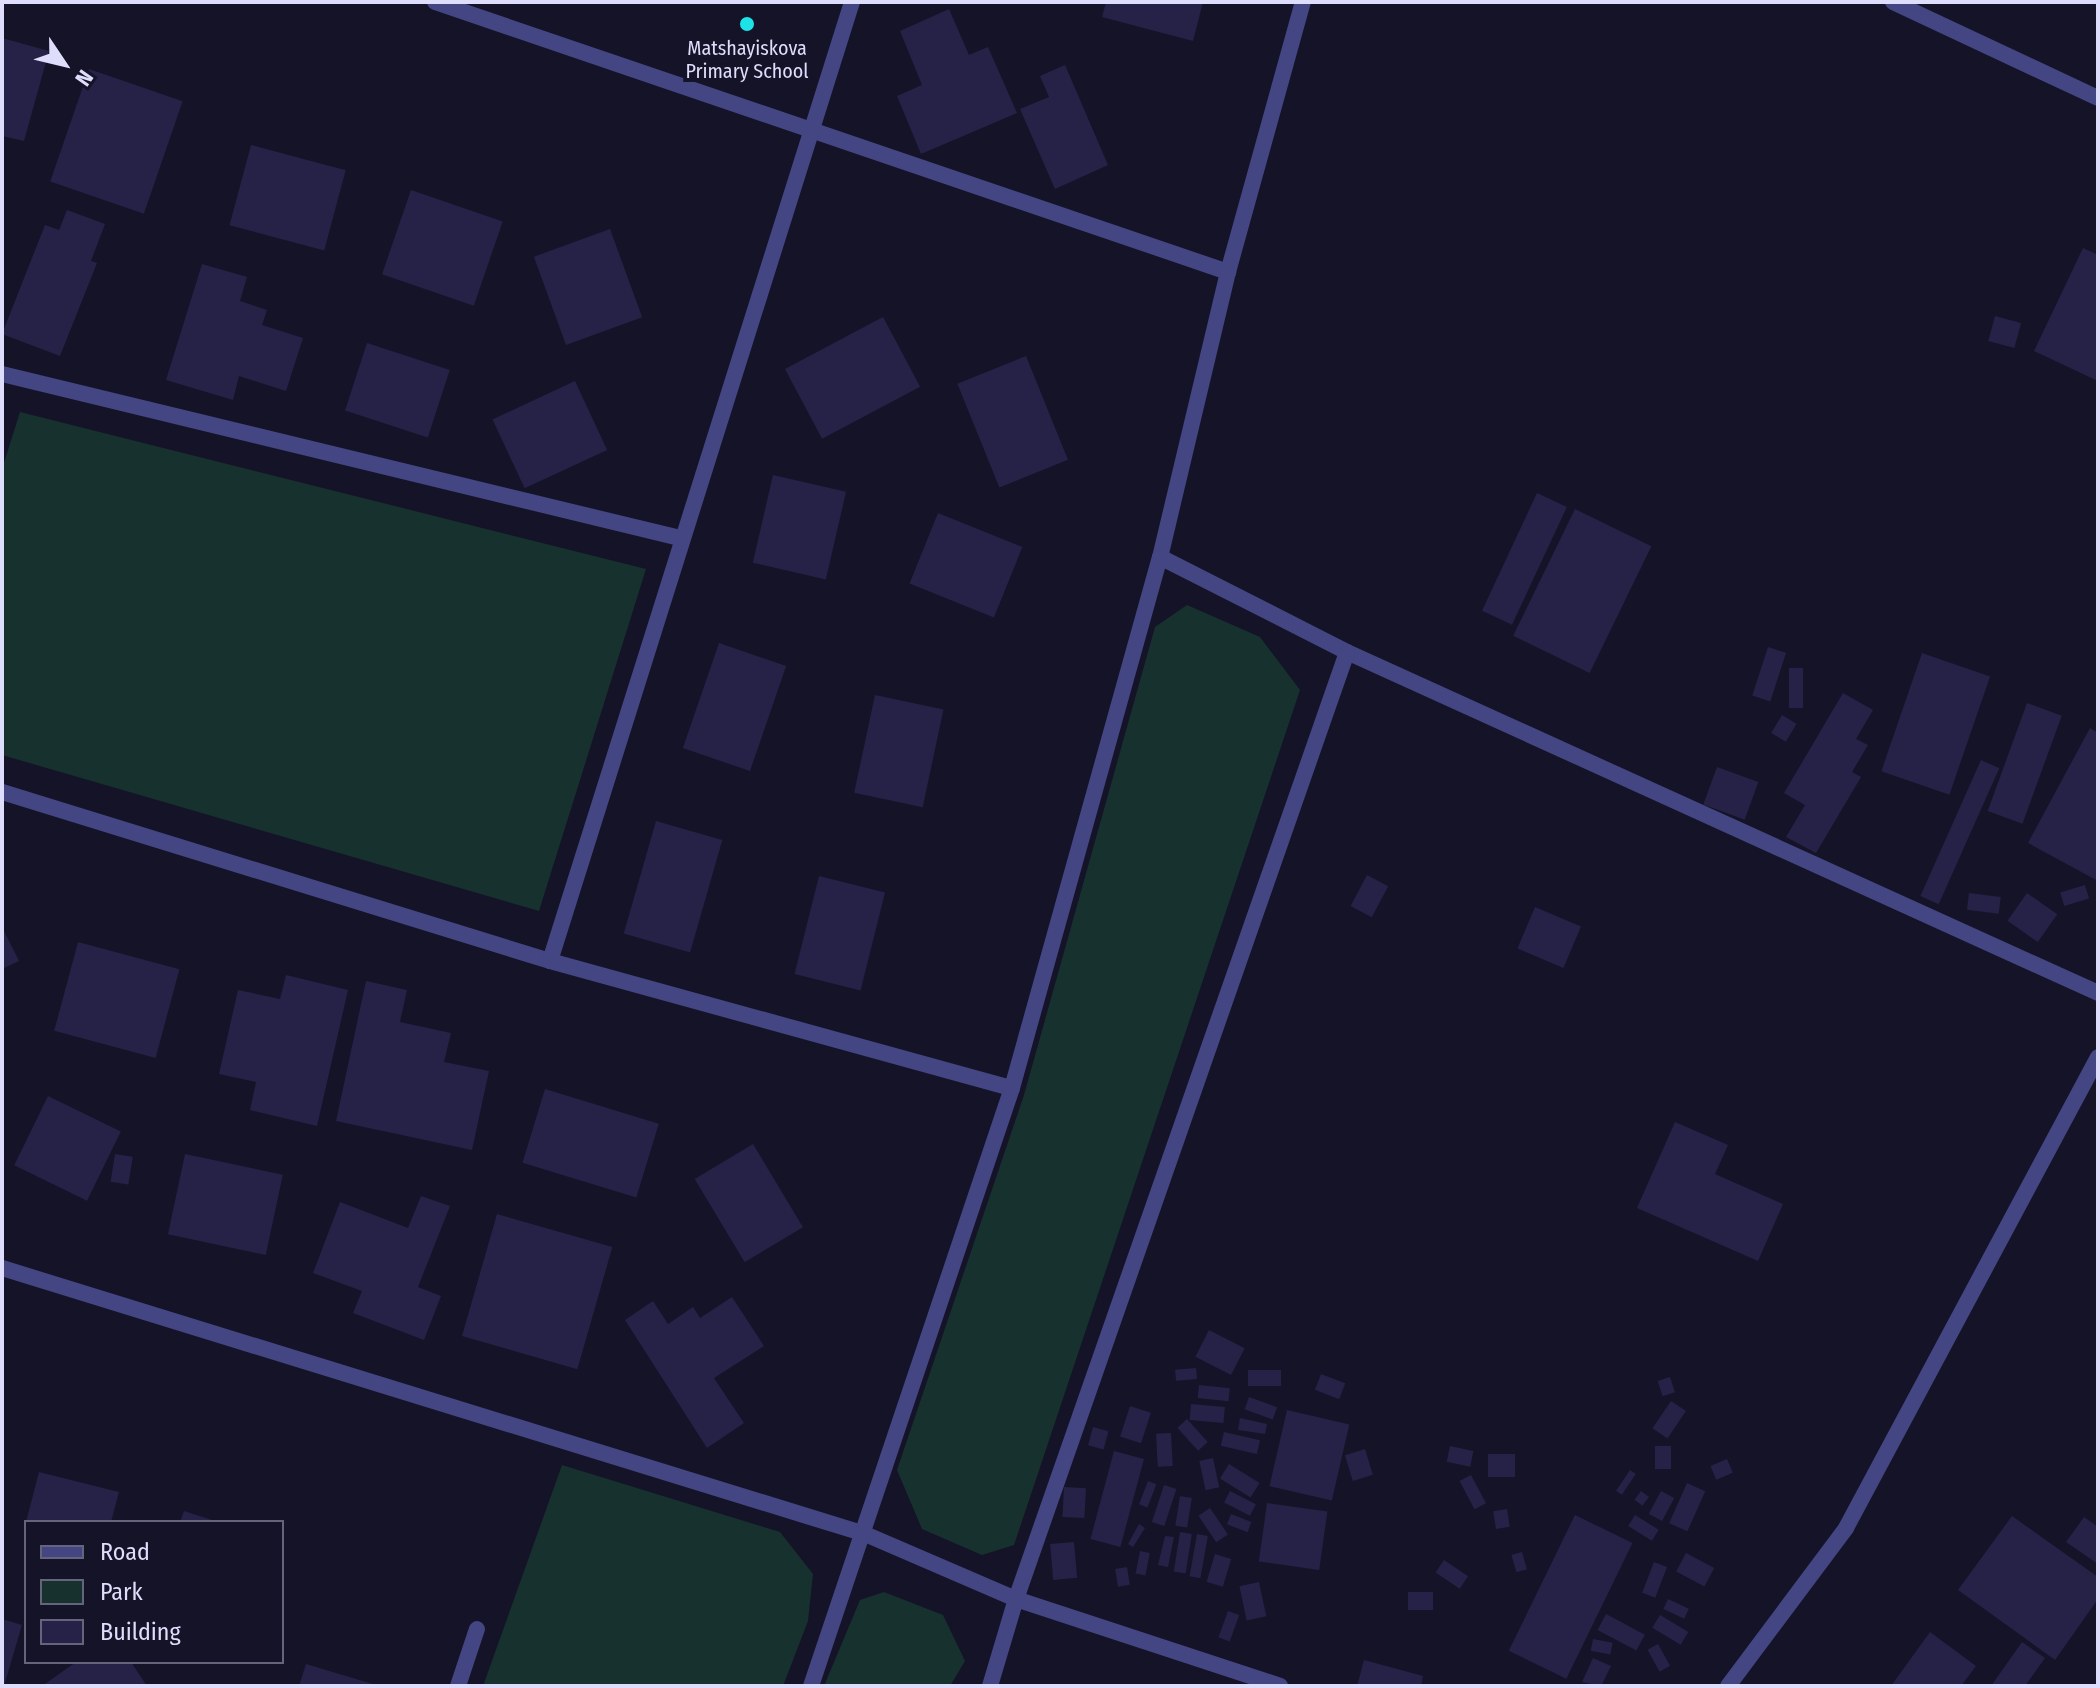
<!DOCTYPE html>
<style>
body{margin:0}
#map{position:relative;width:2100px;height:1688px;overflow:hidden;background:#151328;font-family:"Fira Sans Condensed",sans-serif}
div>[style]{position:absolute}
.green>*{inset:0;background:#17312e}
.building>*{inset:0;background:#262147;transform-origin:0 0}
.lane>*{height:16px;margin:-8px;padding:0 8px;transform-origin:8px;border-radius:8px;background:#434682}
.street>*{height:16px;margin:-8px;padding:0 8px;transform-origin:8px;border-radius:8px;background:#434682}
.dots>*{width:22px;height:22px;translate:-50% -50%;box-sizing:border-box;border:4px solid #151328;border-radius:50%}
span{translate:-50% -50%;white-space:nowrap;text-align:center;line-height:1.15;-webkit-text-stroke:8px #151328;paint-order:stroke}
.poi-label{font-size:20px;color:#deddfc}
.frame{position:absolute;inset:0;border:4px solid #deddfc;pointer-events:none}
.legend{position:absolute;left:24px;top:1520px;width:260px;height:144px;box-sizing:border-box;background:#151328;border:2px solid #65647d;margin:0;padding:10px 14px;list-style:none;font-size:24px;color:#deddfc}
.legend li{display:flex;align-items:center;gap:16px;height:40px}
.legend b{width:40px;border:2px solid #65647d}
.north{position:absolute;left:24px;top:24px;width:80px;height:80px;-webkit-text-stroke:6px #151328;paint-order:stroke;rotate:125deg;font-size:22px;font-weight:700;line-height:32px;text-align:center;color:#deddfc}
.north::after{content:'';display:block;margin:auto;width:28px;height:36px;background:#deddfc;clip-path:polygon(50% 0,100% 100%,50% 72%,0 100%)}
</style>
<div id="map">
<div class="green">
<div style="clip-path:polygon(20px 412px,646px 569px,539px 911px,2px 755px,2px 469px)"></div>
<div style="clip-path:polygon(1187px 605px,1260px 637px,1300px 690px,1014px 1545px,982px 1555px,922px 1529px,897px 1470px,1024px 1095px,1155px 627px)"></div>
<div style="clip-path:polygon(562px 1465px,780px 1532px,813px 1574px,808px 1621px,783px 1686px,483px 1686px)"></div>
<div style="clip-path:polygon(884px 1592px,943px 1615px,965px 1661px,950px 1686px,824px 1686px,860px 1600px)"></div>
</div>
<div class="building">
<div style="clip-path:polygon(1106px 2px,1203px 2px,1193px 41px,1102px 17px)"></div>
<div style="clip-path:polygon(949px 9px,969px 55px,988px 47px,1017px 113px,921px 154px,897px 96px,922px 85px,900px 31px)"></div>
<div style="clip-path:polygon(2px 38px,49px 51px,24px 141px,2px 136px)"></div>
<div style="clip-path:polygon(1065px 65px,1108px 165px,1055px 189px,1020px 109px,1049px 97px,1040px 76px)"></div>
<div style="left:89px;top:69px;width:99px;height:119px;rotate:19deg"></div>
<div style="left:251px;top:145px;width:98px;height:83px;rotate:15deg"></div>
<div style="left:411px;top:190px;width:97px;height:89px;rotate:19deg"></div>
<div style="clip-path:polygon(67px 210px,105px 224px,91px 261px,97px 263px,60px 356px,2px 334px,45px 225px,59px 230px)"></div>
<div style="left:610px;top:229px;width:94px;height:81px;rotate:70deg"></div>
<div style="clip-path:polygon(2083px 248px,2098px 255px,2098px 381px,2034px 351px)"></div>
<div style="clip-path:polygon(202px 264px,247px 277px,240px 301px,267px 310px,262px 325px,303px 338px,286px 391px,239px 376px,233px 400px,166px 380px)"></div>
<div style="left:1995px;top:316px;width:27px;height:26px;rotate:15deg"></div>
<div style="left:883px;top:317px;width:79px;height:111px;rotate:62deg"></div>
<div style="left:367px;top:343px;width:87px;height:71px;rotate:18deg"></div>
<div style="left:1026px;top:356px;width:112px;height:74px;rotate:68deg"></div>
<div style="left:575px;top:381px;width:76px;height:91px;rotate:65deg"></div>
<div style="left:773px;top:475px;width:75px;height:90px;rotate:13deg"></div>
<div style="left:1537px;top:493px;width:33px;height:130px;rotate:25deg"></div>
<div style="left:1575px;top:509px;width:85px;height:141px;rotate:26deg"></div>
<div style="left:938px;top:513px;width:91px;height:76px;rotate:22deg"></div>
<div style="left:719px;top:643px;width:71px;height:111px;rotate:19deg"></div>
<div style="left:1768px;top:647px;width:19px;height:51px;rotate:18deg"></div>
<div style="left:1922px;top:653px;width:72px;height:125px;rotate:19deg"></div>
<div style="left:1789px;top:668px;width:14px;height:40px"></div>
<div style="clip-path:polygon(1843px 693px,1873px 710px,1856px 739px,1868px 745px,1852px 772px,1861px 777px,1816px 853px,1786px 837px,1805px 805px,1784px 793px)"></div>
<div style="left:875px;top:695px;width:70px;height:100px;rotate:12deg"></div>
<div style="left:2027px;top:703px;width:37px;height:115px;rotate:20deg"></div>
<div style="left:1782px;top:715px;width:17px;height:21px;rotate:31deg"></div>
<div style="clip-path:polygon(2090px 728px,2098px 733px,2098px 881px,2028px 843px)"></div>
<div style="left:1981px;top:760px;width:20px;height:149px;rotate:24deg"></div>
<div style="left:1717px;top:767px;width:44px;height:40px;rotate:20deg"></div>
<div style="left:656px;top:821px;width:69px;height:117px;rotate:16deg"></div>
<div style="left:1367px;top:875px;width:24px;height:35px;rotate:28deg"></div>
<div style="left:819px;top:876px;width:68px;height:101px;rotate:14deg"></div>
<div style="left:2085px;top:885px;width:14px;height:26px;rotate:73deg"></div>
<div style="left:1969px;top:893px;width:32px;height:17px;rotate:7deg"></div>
<div style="left:2027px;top:893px;width:37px;height:34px;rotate:35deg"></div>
<div style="left:1535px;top:907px;width:50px;height:45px;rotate:23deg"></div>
<div style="clip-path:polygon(2px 927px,19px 961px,2px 969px)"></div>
<div style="left:78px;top:942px;width:105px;height:92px;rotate:15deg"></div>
<div style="clip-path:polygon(286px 975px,348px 990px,317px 1126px,250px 1110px,256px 1082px,219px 1074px,238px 990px,280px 999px)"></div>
<div style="clip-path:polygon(366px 981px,407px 990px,400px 1022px,451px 1033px,444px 1062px,489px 1071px,472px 1150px,336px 1121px)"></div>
<div style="left:545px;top:1089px;width:119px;height:77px;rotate:17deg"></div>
<div style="left:48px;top:1096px;width:81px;height:77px;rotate:26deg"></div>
<div style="clip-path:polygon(1675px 1122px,1728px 1145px,1715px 1174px,1783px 1204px,1758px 1261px,1637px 1208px)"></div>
<div style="left:753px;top:1144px;width:97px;height:68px;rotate:59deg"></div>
<div style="left:115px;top:1154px;width:18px;height:28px;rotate:9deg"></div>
<div style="left:185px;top:1154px;width:100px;height:82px;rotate:12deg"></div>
<div style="clip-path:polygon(421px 1196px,450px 1206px,418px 1287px,441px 1296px,424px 1340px,353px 1313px,362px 1291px,313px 1273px,340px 1202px,408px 1228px)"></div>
<div style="left:497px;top:1214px;width:120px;height:127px;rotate:16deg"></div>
<div style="clip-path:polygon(732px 1297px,764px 1346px,714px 1378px,744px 1423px,707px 1448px,625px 1320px,653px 1301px,668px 1324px,693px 1307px,700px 1318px)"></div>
<div style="left:1209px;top:1330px;width:40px;height:30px;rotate:27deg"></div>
<div style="left:1196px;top:1368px;width:11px;height:21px;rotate:85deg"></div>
<div style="left:1281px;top:1370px;width:16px;height:33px;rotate:90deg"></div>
<div style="left:1321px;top:1374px;width:26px;height:17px;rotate:21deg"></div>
<div style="left:1670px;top:1377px;width:16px;height:13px;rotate:72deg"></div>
<div style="left:1199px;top:1385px;width:31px;height:13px;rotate:6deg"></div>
<div style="left:1249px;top:1397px;width:30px;height:13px;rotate:20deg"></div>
<div style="left:1671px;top:1401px;width:18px;height:33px;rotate:34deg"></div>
<div style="left:1191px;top:1404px;width:34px;height:16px;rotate:5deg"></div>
<div style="left:1130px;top:1406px;width:22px;height:32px;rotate:18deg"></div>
<div style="left:1287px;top:1410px;width:64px;height:78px;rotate:13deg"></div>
<div style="clip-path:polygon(1240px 1418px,1267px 1424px,1265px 1434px,1238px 1430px)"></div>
<div style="left:1187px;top:1419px;width:31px;height:13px;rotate:48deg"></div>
<div style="left:1093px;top:1427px;width:16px;height:19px;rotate:15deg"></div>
<div style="left:1224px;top:1432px;width:37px;height:14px;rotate:13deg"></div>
<div style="left:1171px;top:1433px;width:33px;height:15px;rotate:87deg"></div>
<div style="left:1450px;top:1446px;width:24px;height:16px;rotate:12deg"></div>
<div style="left:1655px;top:1446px;width:16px;height:23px"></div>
<div style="left:1365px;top:1449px;width:27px;height:21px;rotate:73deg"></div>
<div style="left:1114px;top:1451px;width:31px;height:91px;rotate:15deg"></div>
<div style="left:1488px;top:1454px;width:27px;height:23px"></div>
<div style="left:1213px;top:1458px;width:30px;height:14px;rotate:78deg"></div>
<div style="left:1727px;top:1459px;width:15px;height:18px;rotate:67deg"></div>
<div style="left:1229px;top:1464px;width:36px;height:17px;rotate:32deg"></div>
<div style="left:1630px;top:1470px;width:7px;height:25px;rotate:34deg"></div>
<div style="clip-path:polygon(39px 1472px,119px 1492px,111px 1522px,26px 1522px)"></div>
<div style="left:1471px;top:1475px;width:32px;height:13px;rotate:62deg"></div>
<div style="left:1148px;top:1481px;width:9px;height:25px;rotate:21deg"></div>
<div style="left:1687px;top:1483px;width:20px;height:44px;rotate:24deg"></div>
<div style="left:1164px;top:1485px;width:13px;height:39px;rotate:18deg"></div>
<div style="left:1064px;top:1487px;width:22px;height:30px;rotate:3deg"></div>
<div style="left:1230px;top:1491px;width:29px;height:13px;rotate:27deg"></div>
<div style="left:1641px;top:1491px;width:10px;height:11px;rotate:37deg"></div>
<div style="left:1661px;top:1491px;width:15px;height:26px;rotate:28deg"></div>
<div style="left:1180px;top:1496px;width:12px;height:30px;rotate:9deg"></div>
<div style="left:1267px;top:1503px;width:61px;height:59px;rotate:8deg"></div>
<div style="left:1210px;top:1508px;width:32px;height:14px;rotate:56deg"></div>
<div style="left:1507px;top:1509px;width:18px;height:14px;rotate:81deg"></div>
<div style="clip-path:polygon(184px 1511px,215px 1521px,215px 1522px,180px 1522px)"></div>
<div style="left:1231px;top:1514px;width:22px;height:11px;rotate:21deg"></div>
<div style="left:1575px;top:1515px;width:64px;height:151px;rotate:26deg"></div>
<div style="left:1635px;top:1515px;width:28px;height:13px;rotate:32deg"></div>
<div style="clip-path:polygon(2012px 1516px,2098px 1577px,2098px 1599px,2055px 1660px,1958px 1590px)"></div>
<div style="clip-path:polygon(2084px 1517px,2098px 1527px,2098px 1564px,2066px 1542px)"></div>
<div style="clip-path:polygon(1139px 1524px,1145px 1528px,1133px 1547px,1128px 1544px)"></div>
<div style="left:1180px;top:1532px;width:12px;height:40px;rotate:9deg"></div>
<div style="left:1197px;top:1534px;width:11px;height:43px;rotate:10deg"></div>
<div style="clip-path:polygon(1165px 1536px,1174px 1537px,1168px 1567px,1158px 1565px)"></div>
<div style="left:1074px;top:1542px;width:36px;height:24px;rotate:85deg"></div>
<div style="left:1140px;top:1551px;width:10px;height:23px;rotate:11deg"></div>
<div style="left:1522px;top:1552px;width:18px;height:11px;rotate:74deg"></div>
<div style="left:1686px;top:1553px;width:32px;height:21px;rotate:28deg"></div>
<div style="left:1215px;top:1554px;width:17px;height:29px;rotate:17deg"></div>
<div style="left:1444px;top:1560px;width:29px;height:15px;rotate:34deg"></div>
<div style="left:1654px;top:1562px;width:14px;height:33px;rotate:21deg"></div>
<div style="left:1127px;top:1567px;width:18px;height:12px;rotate:81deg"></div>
<div style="left:1259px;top:1582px;width:35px;height:20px;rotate:78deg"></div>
<div style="left:1408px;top:1592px;width:25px;height:18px"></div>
<div style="left:1668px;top:1599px;width:23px;height:11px;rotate:25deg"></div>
<div style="left:1228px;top:1611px;width:12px;height:28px;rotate:20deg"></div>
<div style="left:1606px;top:1614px;width:44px;height:18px;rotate:28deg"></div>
<div style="left:1660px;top:1615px;width:33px;height:15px;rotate:31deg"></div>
<div style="clip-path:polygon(2px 1619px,22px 1625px,4px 1686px,2px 1686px)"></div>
<div style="clip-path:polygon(1930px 1632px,1976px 1666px,1961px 1686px,1891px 1686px)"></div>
<div style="left:1593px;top:1639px;width:20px;height:12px;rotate:11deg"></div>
<div style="clip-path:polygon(2022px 1642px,2045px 1658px,2025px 1686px,1991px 1686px)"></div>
<div style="left:1658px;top:1644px;width:25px;height:12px;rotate:61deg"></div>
<div style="clip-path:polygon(1593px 1658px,1611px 1666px,1601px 1686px,1582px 1682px)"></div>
<div style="clip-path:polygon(1364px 1660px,1423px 1676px,1421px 1686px,1357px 1686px)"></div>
<div style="clip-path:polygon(76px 1662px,131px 1662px,147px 1686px,42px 1686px)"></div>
<div style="clip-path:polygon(306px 1664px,376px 1685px,376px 1686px,299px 1686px)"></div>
</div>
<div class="lane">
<div style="left:1893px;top:2px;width:226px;rotate:25.1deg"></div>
</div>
<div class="street">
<div style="left:435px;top:2px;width:838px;rotate:18.8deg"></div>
<div style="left:1228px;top:272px;width:293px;rotate:103.4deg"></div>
<div style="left:1160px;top:557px;width:210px;rotate:26.9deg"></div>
<div style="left:1347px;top:652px;width:825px;rotate:24.42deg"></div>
<div style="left:1228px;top:272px;width:280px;rotate:-74.5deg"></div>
<div style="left:2px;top:374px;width:698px;rotate:13.6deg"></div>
<div style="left:2px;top:792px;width:573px;rotate:17.14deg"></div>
<div style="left:550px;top:961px;width:479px;rotate:15.4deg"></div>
<div style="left:550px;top:961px;width:1005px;rotate:-72.52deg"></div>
<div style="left:2px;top:1268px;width:903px;rotate:17.13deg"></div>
<div style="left:865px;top:1534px;width:164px;rotate:23.3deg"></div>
<div style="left:1016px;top:1599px;width:278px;rotate:18.2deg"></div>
<div style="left:458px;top:1686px;width:60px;rotate:-71.6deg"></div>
<div style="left:811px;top:1686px;width:631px;rotate:-71.42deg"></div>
<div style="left:1012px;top:1088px;width:551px;rotate:-74.43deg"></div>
<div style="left:990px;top:1686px;width:91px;rotate:-73.4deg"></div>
<div style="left:1016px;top:1599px;width:1003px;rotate:-70.73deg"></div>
<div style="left:1728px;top:1686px;width:197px;rotate:-53.2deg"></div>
<div style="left:1846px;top:1528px;width:534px;rotate:-61.85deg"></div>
</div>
<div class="dots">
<div style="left:747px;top:24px;background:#1de3e8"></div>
</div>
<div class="poi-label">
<span style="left:747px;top:60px">Matshayiskova<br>Primary School</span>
</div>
<div class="frame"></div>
<ul class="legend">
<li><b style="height:10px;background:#434682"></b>Road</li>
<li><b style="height:22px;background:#17312e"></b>Park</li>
<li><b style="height:22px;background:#262147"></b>Building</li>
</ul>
<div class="north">N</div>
</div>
